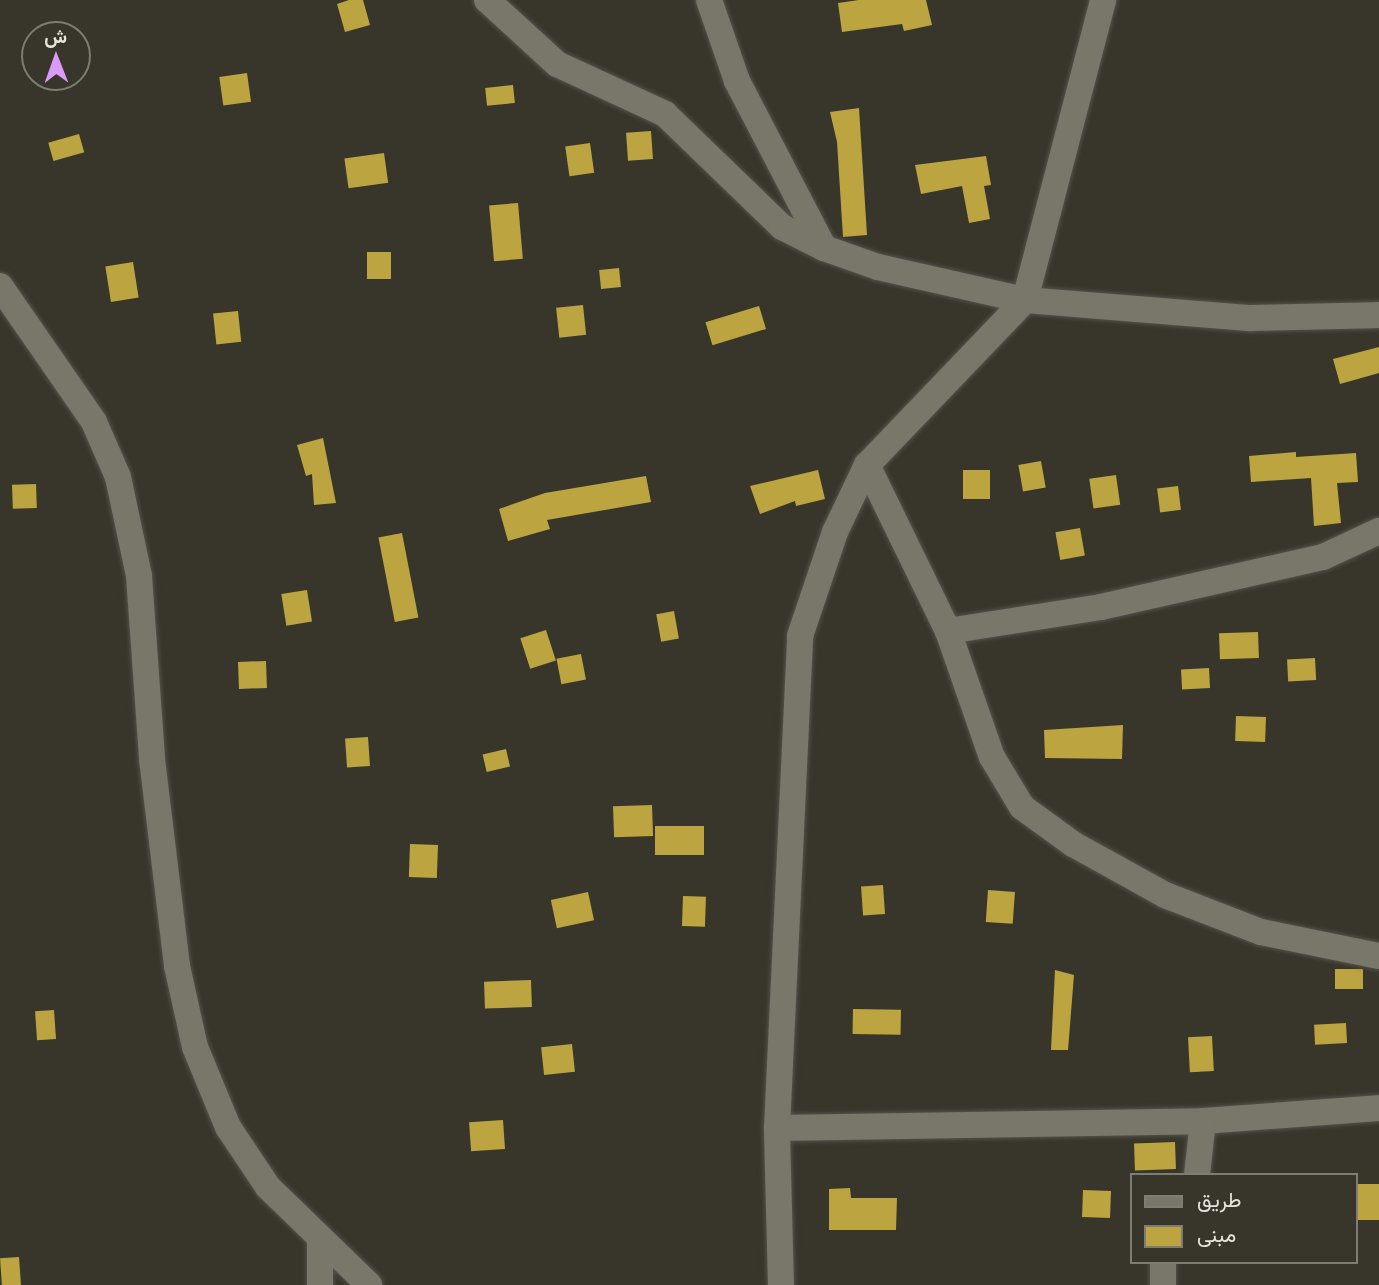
<!DOCTYPE html>
<meta charset="utf-8">
<style>
body{margin:0}
#map{position:relative;width:1379px;height:1285px;overflow:hidden;background:#38362b;font-family:"Roboto Serif",Vazirmatn,serif}
div>[style]{position:absolute}
.building>*{inset:0;background:#bca540;transform-origin:0 0}
.roads{filter:drop-shadow(0 0 2px #535149) drop-shadow(0 0 2px #535149)}
.minor>*{height:26px;margin:-13px;padding:0 13px;transform-origin:13px;border-radius:13px;background:#79766a}
span{translate:-50% -50%;white-space:nowrap;text-align:center;line-height:1.15;-webkit-text-stroke:7px #38362b;paint-order:stroke}
.legend{position:absolute;left:1130px;top:1173px;width:228px;height:91px;box-sizing:border-box;background:#38362b;border:2px solid #7e7c73;margin:0;padding:9px 12px;list-style:none;font-size:21px;color:#e6e4de}
.legend li{display:flex;align-items:center;gap:14px;height:35px}
.legend b{width:35px;border:2px solid #7e7c73}
.north{position:absolute;left:21px;top:21px;width:70px;height:70px;box-sizing:border-box;background:#38362b;border:2px solid #7e7c73;border-radius:50%;rotate:359deg;font-size:19px;font-weight:700;line-height:28px;text-align:center;color:#e6e4de}
.north::after{content:'';display:block;margin:auto;width:24px;height:32px;background:#da9af7;clip-path:polygon(50% 0,100% 100%,50% 72%,0 100%)}
</style>
<div id="map">
<div class="building">
<div style="clip-path:polygon(349px 0,363px 0,370px 25px,345px 32px,337px 4px)"></div>
<div style="clip-path:polygon(859px 0,926px 0,932px 25px,904px 31px,902px 24px,842px 32px,838px 3px)"></div>
<div style="left:247px;top:73px;width:29px;height:28px;rotate:82deg"></div>
<div style="left:513px;top:85px;width:18px;height:28px;rotate:84deg"></div>
<div style="clip-path:polygon(859px 108px,867px 235px,843px 237px,837px 142px,830px 112px)"></div>
<div style="left:651px;top:131px;width:28px;height:25px;rotate:86deg"></div>
<div style="left:79px;top:134px;width:19px;height:32px;rotate:74deg"></div>
<div style="left:590px;top:143px;width:30px;height:25px;rotate:82deg"></div>
<div style="left:384px;top:153px;width:30px;height:40px;rotate:82deg"></div>
<div style="clip-path:polygon(986px 156px,991px 185px,984px 186px,990px 219px,969px 223px,962px 186px,921px 194px,915px 165px)"></div>
<div style="left:518px;top:203px;width:56px;height:29px;rotate:85deg"></div>
<div style="left:367px;top:252px;width:24px;height:27px"></div>
<div style="left:133px;top:262px;width:36px;height:28px;rotate:81deg"></div>
<div style="left:619px;top:268px;width:19px;height:20px;rotate:84deg"></div>
<div style="left:583px;top:305px;width:30px;height:27px;rotate:84deg"></div>
<div style="left:759px;top:306px;width:24px;height:56px;rotate:73deg"></div>
<div style="left:238px;top:311px;width:31px;height:25px;rotate:84deg"></div>
<div style="clip-path:polygon(1379px 347px,1379px 373px,1340px 384px,1333px 359px)"></div>
<div style="clip-path:polygon(323px 438px,336px 503px,314px 505px,312px 474px,306px 476px,297px 445px)"></div>
<div style="clip-path:polygon(1296px 452px,1296px 457px,1356px 453px,1358px 482px,1337px 483px,1341px 523px,1314px 526px,1311px 478px,1251px 482px,1249px 456px)"></div>
<div style="left:1041px;top:461px;width:27px;height:23px;rotate:80deg"></div>
<div style="clip-path:polygon(818px 470px,825px 499px,796px 506px,795px 501px,760px 514px,750px 486px)"></div>
<div style="left:963px;top:470px;width:27px;height:29px"></div>
<div style="left:1116px;top:475px;width:30px;height:27px;rotate:82deg"></div>
<div style="clip-path:polygon(646px 476px,651px 502px,547px 520px,550px 529px,508px 541px,499px 509px,545px 493px)"></div>
<div style="left:36px;top:484px;width:24px;height:24px;rotate:88deg"></div>
<div style="left:1178px;top:486px;width:24px;height:21px;rotate:83deg"></div>
<div style="left:1080px;top:528px;width:28px;height:25px;rotate:80deg"></div>
<div style="left:402px;top:533px;width:86px;height:24px;rotate:79deg"></div>
<div style="left:307px;top:590px;width:32px;height:26px;rotate:81deg"></div>
<div style="left:674px;top:611px;width:28px;height:18px;rotate:80deg"></div>
<div style="left:546px;top:630px;width:32px;height:27px;rotate:72deg"></div>
<div style="left:1258px;top:632px;width:26px;height:39px;rotate:88deg"></div>
<div style="left:581px;top:654px;width:26px;height:25px;rotate:79deg"></div>
<div style="left:1315px;top:658px;width:22px;height:28px;rotate:87deg"></div>
<div style="left:266px;top:661px;width:27px;height:28px;rotate:88deg"></div>
<div style="left:1209px;top:668px;width:20px;height:28px;rotate:87deg"></div>
<div style="left:1236px;top:716px;width:30px;height:25px;rotate:2deg"></div>
<div style="clip-path:polygon(1123px 725px,1122px 759px,1045px 758px,1044px 730px)"></div>
<div style="left:368px;top:737px;width:29px;height:23px;rotate:86deg"></div>
<div style="left:506px;top:749px;width:18px;height:24px;rotate:77deg"></div>
<div style="left:652px;top:805px;width:31px;height:39px;rotate:88deg"></div>
<div style="left:655px;top:826px;width:49px;height:29px"></div>
<div style="left:410px;top:844px;width:28px;height:33px;rotate:2deg"></div>
<div style="left:883px;top:885px;width:29px;height:22px;rotate:86deg"></div>
<div style="left:988px;top:890px;width:27px;height:32px;rotate:4deg"></div>
<div style="left:588px;top:892px;width:29px;height:38px;rotate:78deg"></div>
<div style="left:683px;top:896px;width:23px;height:30px;rotate:2deg"></div>
<div style="left:1335px;top:969px;width:28px;height:20px"></div>
<div style="clip-path:polygon(1055px 970px,1074px 975px,1068px 1050px,1051px 1050px)"></div>
<div style="left:531px;top:980px;width:27px;height:47px;rotate:88deg"></div>
<div style="left:853px;top:1009px;width:48px;height:25px;rotate:1deg"></div>
<div style="left:54px;top:1010px;width:29px;height:19px;rotate:86deg"></div>
<div style="left:1346px;top:1023px;width:20px;height:32px;rotate:87deg"></div>
<div style="left:1212px;top:1036px;width:35px;height:24px;rotate:87deg"></div>
<div style="left:572px;top:1044px;width:28px;height:31px;rotate:84deg"></div>
<div style="left:503px;top:1120px;width:29px;height:34px;rotate:86deg"></div>
<div style="left:1175px;top:1142px;width:27px;height:41px;rotate:88deg"></div>
<div style="left:1379px;top:1184px;width:36px;height:23px;rotate:90deg"></div>
<div style="clip-path:polygon(850px 1188px,851px 1198px,897px 1198px,896px 1230px,829px 1230px,829px 1189px)"></div>
<div style="left:1083px;top:1190px;width:28px;height:27px;rotate:2deg"></div>
<div style="left:19px;top:1257px;width:28px;height:19px;rotate:86deg"></div>
</div>
<div class="roads">
<div class="minor">
<div style="left:487px;top:0;width:95px;rotate:42.4deg"></div>
<div style="left:557px;top:64px;width:119px;rotate:24.8deg"></div>
<div style="left:665px;top:114px;width:163px;rotate:44deg"></div>
<div style="left:782px;top:227px;width:47px;rotate:26.6deg"></div>
<div style="left:824px;top:248px;width:57px;rotate:19.4deg"></div>
<div style="left:878px;top:267px;width:151px;rotate:12.7deg"></div>
<div style="left:1025px;top:300px;width:227px;rotate:4.6deg"></div>
<div style="left:1251px;top:318px;width:128px;rotate:-1.3deg"></div>
<div style="left:709px;top:0;width:86px;rotate:70.9deg"></div>
<div style="left:737px;top:81px;width:188px;rotate:62.5deg"></div>
<div style="left:0;top:286px;width:165px;rotate:55.3deg"></div>
<div style="left:94px;top:422px;width:60px;rotate:66.4deg"></div>
<div style="left:118px;top:477px;width:101px;rotate:78deg"></div>
<div style="left:139px;top:576px;width:183px;rotate:85.9deg"></div>
<div style="left:152px;top:759px;width:209px;rotate:83.1deg"></div>
<div style="left:177px;top:966px;width:83px;rotate:77.5deg"></div>
<div style="left:195px;top:1047px;width:87px;rotate:67.6deg"></div>
<div style="left:228px;top:1127px;width:72px;rotate:56.3deg"></div>
<div style="left:268px;top:1187px;width:141px;rotate:44.1deg"></div>
<div style="left:867px;top:465px;width:185px;rotate:64deg"></div>
<div style="left:948px;top:631px;width:133px;rotate:70.8deg"></div>
<div style="left:992px;top:757px;width:58px;rotate:59deg"></div>
<div style="left:1022px;top:807px;width:63px;rotate:36deg"></div>
<div style="left:1073px;top:844px;width:105px;rotate:29deg"></div>
<div style="left:1165px;top:895px;width:103px;rotate:21.1deg"></div>
<div style="left:1261px;top:932px;width:120px;rotate:11.5deg"></div>
<div style="left:948px;top:631px;width:155px;rotate:-8.9deg"></div>
<div style="left:1101px;top:607px;width:228px;rotate:-12.7deg"></div>
<div style="left:1323px;top:557px;width:62px;rotate:-24.9deg"></div>
<div style="left:777px;top:1128px;width:426px;rotate:-0.9deg"></div>
<div style="left:1203px;top:1121px;width:176px;rotate:-4.2deg"></div>
<div style="left:1197px;top:1175px;width:54px;rotate:-83.7deg"></div>
<div style="left:1163px;top:1262px;width:23px;rotate:90deg"></div>
<div style="left:320px;top:1285px;width:47px;rotate:-90deg"></div>
<div style="left:781px;top:1285px;width:157px;rotate:-91.5deg"></div>
<div style="left:777px;top:1128px;width:493px;rotate:-87.3deg"></div>
<div style="left:800px;top:636px;width:110px;rotate:-71.4deg"></div>
<div style="left:835px;top:532px;width:74px;rotate:-64.5deg"></div>
<div style="left:867px;top:465px;width:228px;rotate:-46.2deg"></div>
<div style="left:1025px;top:300px;width:310px;rotate:-75.4deg"></div>
</div>
</div>
<ul class="legend">
<li><b style="height:9px;background:#79766a"></b>طريق</li>
<li><b style="height:19px;background:#bca540"></b>مبنى</li>
</ul>
<div class="north">ش</div>
</div>
